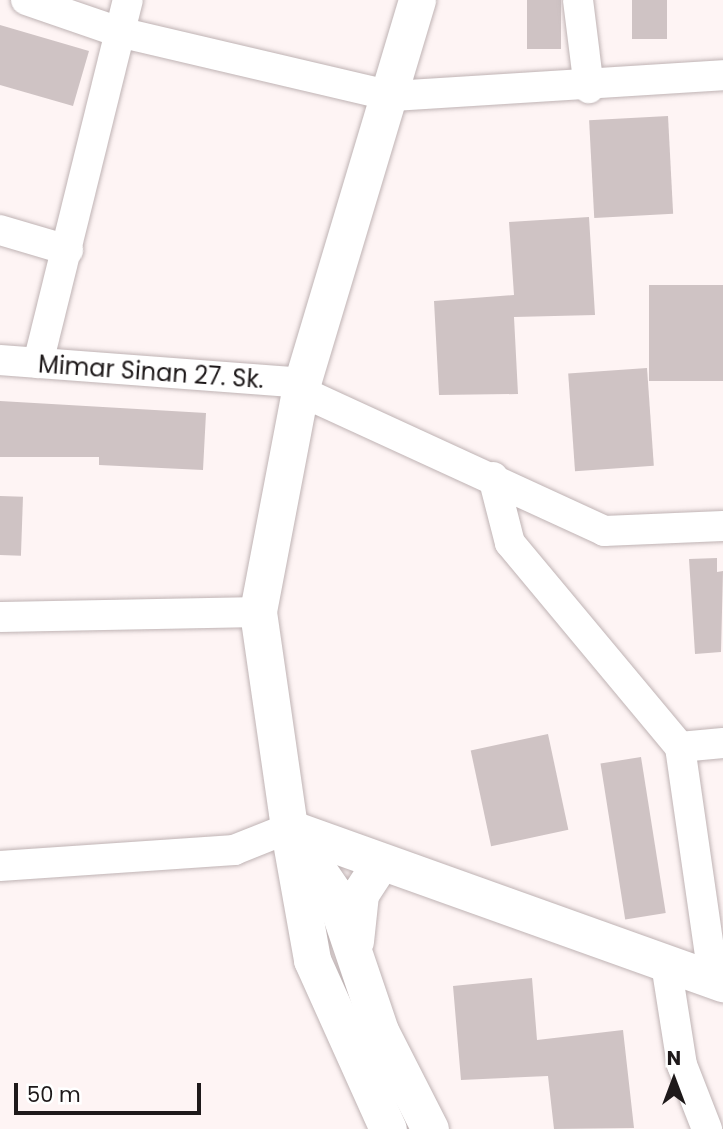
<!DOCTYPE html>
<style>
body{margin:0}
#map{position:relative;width:723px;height:1129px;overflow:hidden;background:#fef4f4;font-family:Poppins,sans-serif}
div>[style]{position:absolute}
.building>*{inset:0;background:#cfc3c4;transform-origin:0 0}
.roads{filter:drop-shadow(0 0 2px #bfb3b4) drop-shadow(0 0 2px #bfb3b4)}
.minor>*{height:30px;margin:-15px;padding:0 15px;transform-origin:15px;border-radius:15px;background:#fff}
.tertiary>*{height:37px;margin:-18.5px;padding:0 18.5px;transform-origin:18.5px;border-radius:18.5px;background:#fff}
span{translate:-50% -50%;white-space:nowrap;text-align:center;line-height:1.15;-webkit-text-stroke:5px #fff;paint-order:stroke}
.street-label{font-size:24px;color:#1e191a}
.north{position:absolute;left:639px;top:1045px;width:70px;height:70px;-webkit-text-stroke:5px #fff;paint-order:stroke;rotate:0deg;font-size:19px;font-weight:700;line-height:28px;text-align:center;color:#1e191a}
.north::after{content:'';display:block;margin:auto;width:24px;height:32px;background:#1e191a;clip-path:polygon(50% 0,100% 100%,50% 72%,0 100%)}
.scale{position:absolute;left:14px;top:1083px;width:187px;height:32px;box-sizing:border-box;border:4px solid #1e191a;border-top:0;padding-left:9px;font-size:21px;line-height:24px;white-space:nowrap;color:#1e191a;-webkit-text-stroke:5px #fff;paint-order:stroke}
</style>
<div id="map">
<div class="building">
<div style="left:527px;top:0;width:34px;height:49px"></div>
<div style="left:632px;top:0;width:35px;height:39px"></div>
<div style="clip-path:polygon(0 25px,89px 51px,73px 106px,0 85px)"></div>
<div style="left:668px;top:116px;width:98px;height:79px;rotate:87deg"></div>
<div style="clip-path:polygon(589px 217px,595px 315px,514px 317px,518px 394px,439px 395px,434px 301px,514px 295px,509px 222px)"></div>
<div style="left:723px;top:285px;width:96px;height:74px;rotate:90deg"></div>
<div style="left:647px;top:368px;width:98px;height:79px;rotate:86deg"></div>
<div style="clip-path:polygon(0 401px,206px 413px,203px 470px,99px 465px,99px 457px,0 457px)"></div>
<div style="left:0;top:496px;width:23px;height:59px;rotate:2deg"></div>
<div style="clip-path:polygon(717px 558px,717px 572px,723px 571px,721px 652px,695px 654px,689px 559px)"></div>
<div style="left:548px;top:734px;width:98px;height:79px;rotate:78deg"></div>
<div style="left:641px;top:757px;width:158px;height:41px;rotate:81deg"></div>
<div style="clip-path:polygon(532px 978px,537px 1040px,623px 1030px,634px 1128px,554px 1129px,548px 1076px,461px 1080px,453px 986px)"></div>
</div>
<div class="roads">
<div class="minor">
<div style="left:26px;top:0;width:98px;rotate:19deg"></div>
<div style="left:119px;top:32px;width:280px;rotate:13.2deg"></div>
<div style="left:392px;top:96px;width:332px;rotate:-3.6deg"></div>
<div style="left:578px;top:0;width:89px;rotate:82.9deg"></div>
<div style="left:0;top:230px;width:71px;rotate:16.4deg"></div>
<div style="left:0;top:360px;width:304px;rotate:4.3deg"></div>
<div style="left:38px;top:363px;width:374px;rotate:-76.1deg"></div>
<div style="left:300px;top:391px;width:335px;rotate:24.7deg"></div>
<div style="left:604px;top:531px;width:119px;rotate:-2.4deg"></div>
<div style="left:493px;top:477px;width:68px;rotate:75.6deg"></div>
<div style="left:510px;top:543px;width:266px;rotate:50.2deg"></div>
<div style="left:680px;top:747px;width:239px;rotate:81.8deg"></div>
<div style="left:0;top:617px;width:258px;rotate:-1.1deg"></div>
<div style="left:680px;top:747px;width:43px;rotate:-5.3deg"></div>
<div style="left:0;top:866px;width:235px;rotate:-3.9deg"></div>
<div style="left:234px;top:850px;width:59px;rotate:-21.8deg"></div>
<div style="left:666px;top:964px;width:102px;rotate:81deg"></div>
<div style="left:682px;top:1065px;width:69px;rotate:68.7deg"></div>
</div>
<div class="tertiary">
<div style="left:417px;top:0;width:408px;rotate:106.7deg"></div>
<div style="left:300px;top:391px;width:225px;rotate:100.8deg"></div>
<div style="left:258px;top:612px;width:218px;rotate:81.8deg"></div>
<div style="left:289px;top:828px;width:461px;rotate:19.7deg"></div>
<div style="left:289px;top:828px;width:78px;rotate:55.5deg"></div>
<div style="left:333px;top:892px;width:147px;rotate:71.3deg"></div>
<div style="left:380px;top:1031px;width:110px;rotate:63deg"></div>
<div style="left:290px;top:836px;width:126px;rotate:79.9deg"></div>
<div style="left:312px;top:960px;width:185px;rotate:65.8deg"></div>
<div style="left:355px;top:941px;width:47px;rotate:-83.9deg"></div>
<div style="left:360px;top:894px;width:38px;rotate:-57deg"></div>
</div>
</div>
<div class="street-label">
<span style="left:151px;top:372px;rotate:4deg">Mimar Sinan 27. Sk.</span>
</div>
<div class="north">N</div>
<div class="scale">50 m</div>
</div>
